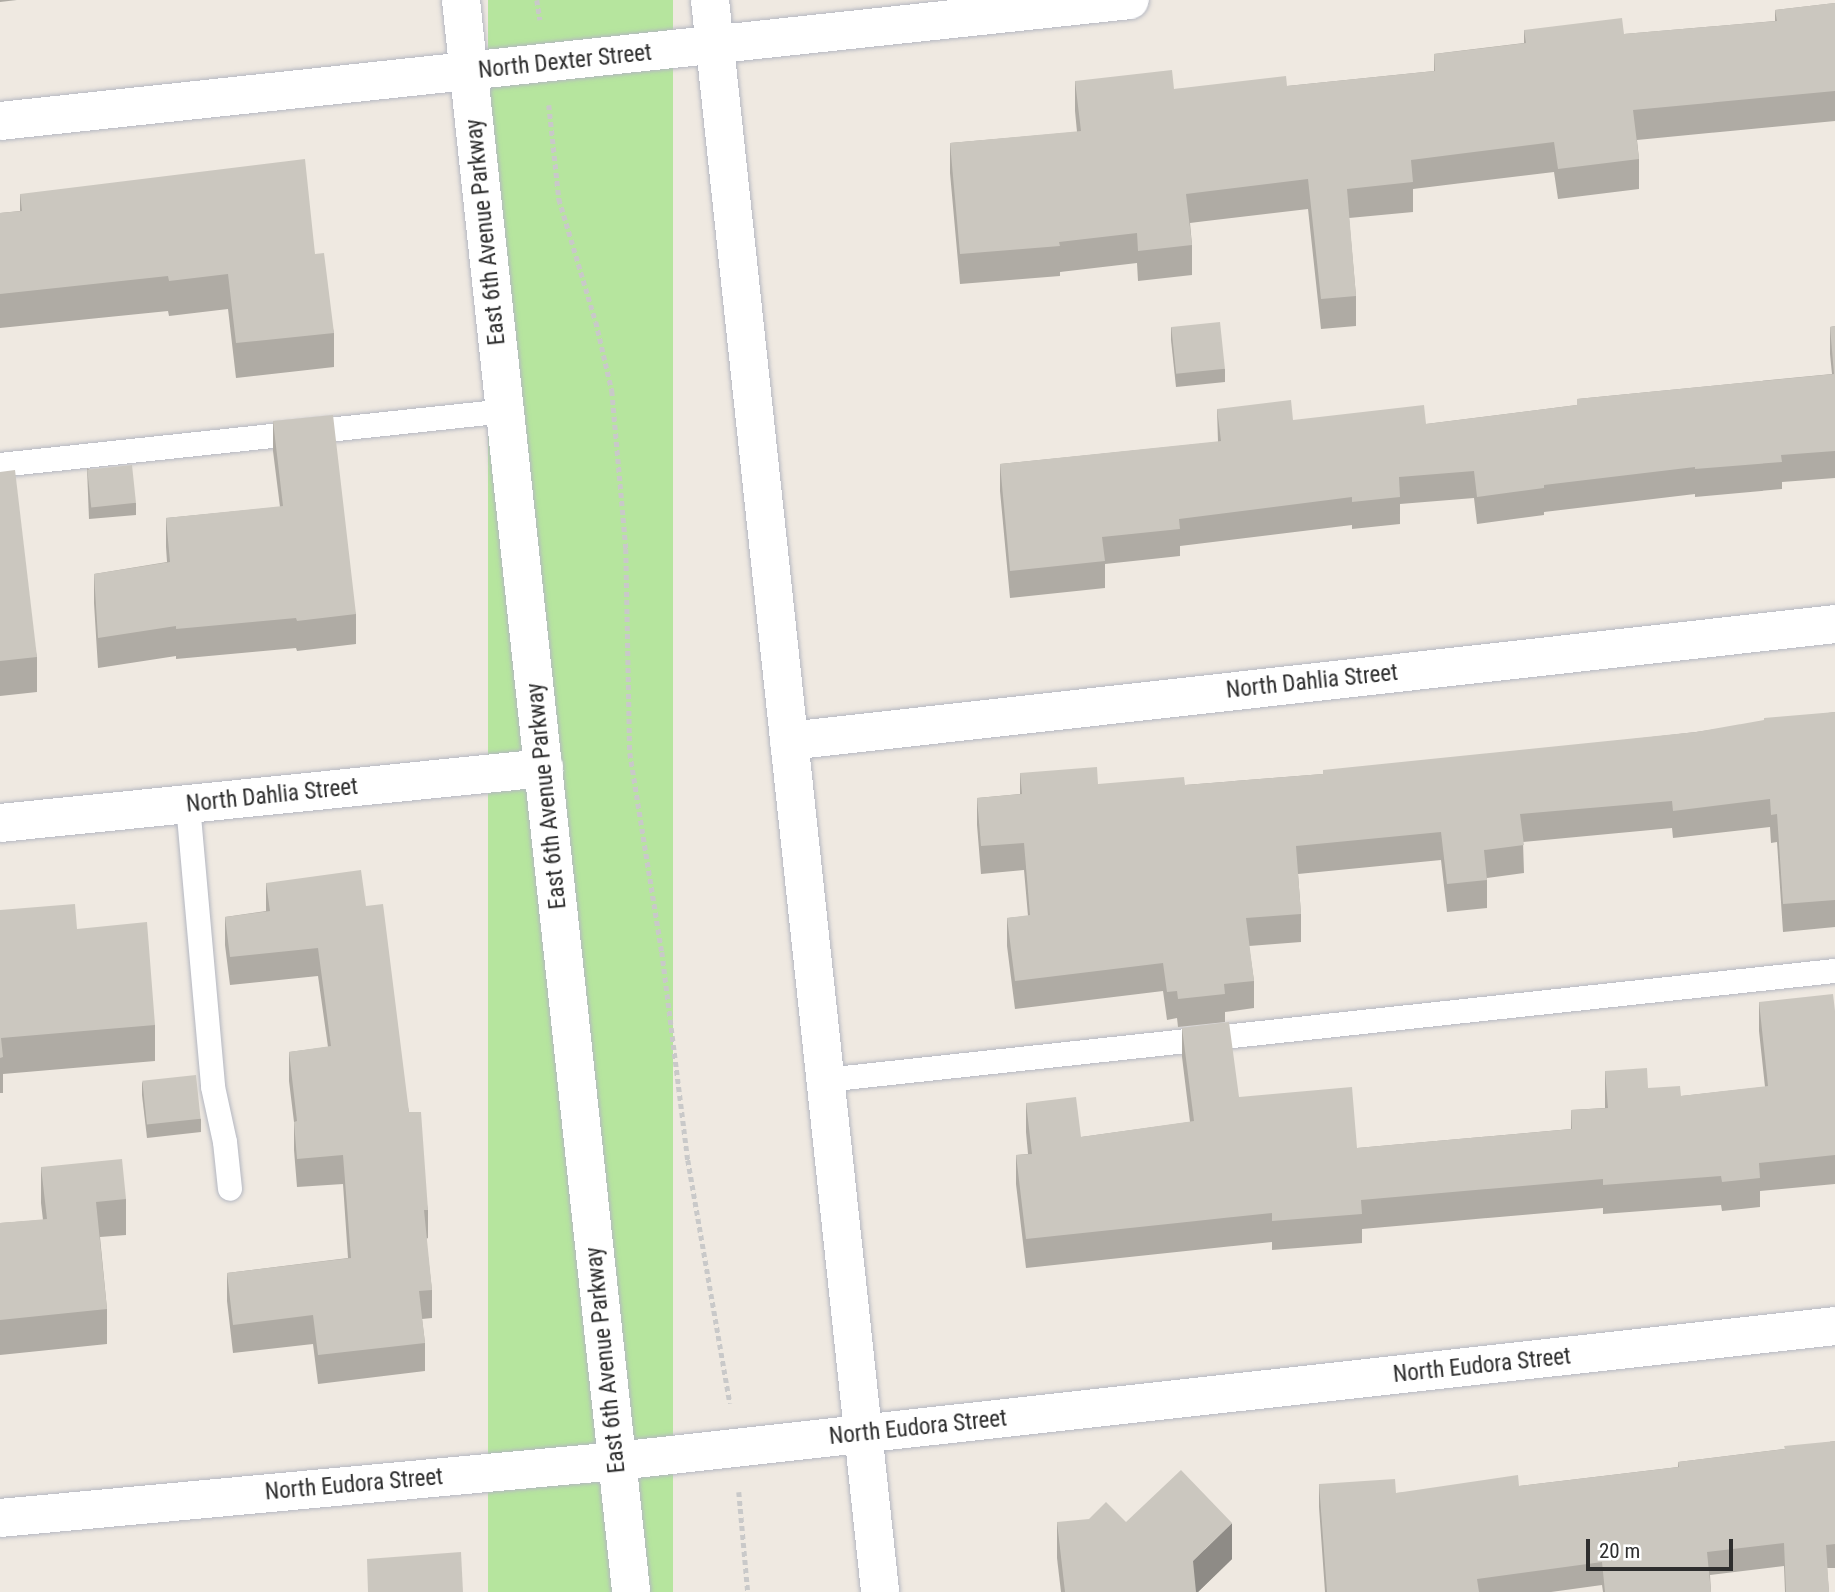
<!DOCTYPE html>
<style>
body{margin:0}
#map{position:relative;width:1835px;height:1592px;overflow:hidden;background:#efe9e1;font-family:"Roboto Condensed",sans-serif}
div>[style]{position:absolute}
.green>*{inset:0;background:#b6e59e;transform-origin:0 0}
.path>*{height:4.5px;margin-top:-2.25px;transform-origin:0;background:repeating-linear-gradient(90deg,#c9c9c9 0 5px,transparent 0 8.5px)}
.roads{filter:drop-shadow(0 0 2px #b4b7c1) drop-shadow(0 0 2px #b4b7c1)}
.service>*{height:24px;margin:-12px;padding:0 12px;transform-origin:12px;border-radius:12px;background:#fff}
.minor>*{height:38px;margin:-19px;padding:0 19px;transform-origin:19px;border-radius:19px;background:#fff}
.secondary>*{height:38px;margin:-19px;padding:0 19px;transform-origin:19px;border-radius:19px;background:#fff}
.wall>*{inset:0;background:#afaba4}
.shaded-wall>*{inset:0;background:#8e8b86}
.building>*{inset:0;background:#cbc7bf;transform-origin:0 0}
span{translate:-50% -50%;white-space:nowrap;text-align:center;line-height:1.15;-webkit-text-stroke:6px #fff;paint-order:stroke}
.street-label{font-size:23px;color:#2e2e2e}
.scale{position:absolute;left:1586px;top:1539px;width:147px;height:32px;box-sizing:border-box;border:4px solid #2e2e2e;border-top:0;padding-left:9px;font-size:21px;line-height:24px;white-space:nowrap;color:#2e2e2e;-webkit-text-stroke:5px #fff;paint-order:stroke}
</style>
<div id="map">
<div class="green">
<div style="left:488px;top:0;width:185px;height:1601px"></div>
</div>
<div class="path">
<div style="left:537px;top:0;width:20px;rotate:81deg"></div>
<div style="left:549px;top:105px;width:95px;rotate:83.9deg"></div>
<div style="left:559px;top:199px;width:128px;rotate:73.3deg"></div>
<div style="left:596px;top:322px;width:71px;rotate:76.9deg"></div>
<div style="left:612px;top:391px;width:159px;rotate:84.9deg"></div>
<div style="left:626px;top:549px;width:204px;rotate:88.9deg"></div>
<div style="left:630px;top:753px;width:202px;rotate:80.9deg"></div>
<div style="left:662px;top:952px;width:210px;rotate:82.9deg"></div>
<div style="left:688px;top:1160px;width:247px;rotate:80.2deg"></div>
<div style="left:739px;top:1492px;width:100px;rotate:84.9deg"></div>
</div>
<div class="roads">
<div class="service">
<div style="left:0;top:465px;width:509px;rotate:-6.09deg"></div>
<div style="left:188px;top:805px;width:283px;rotate:84.9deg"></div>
<div style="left:213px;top:1087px;width:56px;rotate:77.7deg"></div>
<div style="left:225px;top:1142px;width:47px;rotate:83.9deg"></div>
<div style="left:826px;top:1080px;width:1015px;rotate:-6.17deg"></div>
</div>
<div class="minor">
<div style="left:0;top:121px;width:1136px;rotate:-6.11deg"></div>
<div style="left:789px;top:741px;width:1053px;rotate:-6.38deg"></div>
<div style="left:0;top:823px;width:547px;rotate:-5.77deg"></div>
<div style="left:0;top:1518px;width:620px;rotate:-5.28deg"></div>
<div style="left:617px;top:1461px;width:1225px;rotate:-6.32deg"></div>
</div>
<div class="secondary">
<div style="left:461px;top:0;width:1601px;rotate:83.9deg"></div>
<div style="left:710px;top:0;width:1601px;rotate:83.9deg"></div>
</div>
</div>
<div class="wall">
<div style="clip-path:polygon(0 0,17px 0,0 2px)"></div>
<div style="clip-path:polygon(1835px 3px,1835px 121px,1637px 140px,1639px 159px,1639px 189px,1558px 199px,1554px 172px,1413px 189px,1413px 212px,1349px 218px,1356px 296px,1356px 326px,1321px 329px,1308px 209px,1190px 223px,1192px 245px,1192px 275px,1138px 281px,1137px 263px,1060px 272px,1060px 276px,960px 284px,950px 173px,950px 143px,1077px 132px,1075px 111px,1075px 81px,1174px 89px,1287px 86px,1434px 71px,1434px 54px,1524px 43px,1524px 30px,1624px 34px,1775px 21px,1775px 10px)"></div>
<div style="clip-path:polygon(20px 194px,315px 254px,334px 333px,334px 367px,236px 378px,228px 309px,169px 316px,168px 311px,0 328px,0 213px,20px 211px)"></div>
<div style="clip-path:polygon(1835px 326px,1835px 478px,1782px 482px,1782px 489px,1695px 497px,1695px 494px,1544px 512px,1544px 515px,1477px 524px,1474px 498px,1400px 504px,1400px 524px,1352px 529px,1352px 525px,1180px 546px,1180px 556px,1105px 564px,1105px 588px,1010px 598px,1000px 491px,1000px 464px,1218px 442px,1217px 409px,1293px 420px,1426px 424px,1577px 405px,1577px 399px,1832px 374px,1830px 354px,1830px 327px)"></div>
<div style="clip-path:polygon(1171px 327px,1225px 369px,1225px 382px,1176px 387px,1171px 340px)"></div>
<div style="clip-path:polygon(273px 421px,356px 614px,356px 644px,297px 651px,296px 648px,176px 659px,176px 656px,98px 668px,94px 603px,94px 574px,167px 562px,166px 547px,166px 518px,280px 507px,273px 451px)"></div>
<div style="clip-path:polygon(87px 468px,136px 503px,136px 515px,89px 519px)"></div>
<div style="clip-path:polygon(0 472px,37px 657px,37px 692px,0 696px)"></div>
<div style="clip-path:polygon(1835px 712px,1835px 927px,1783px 932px,1777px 842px,1771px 843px,1770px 827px,1673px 838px,1672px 828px,1523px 842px,1524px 873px,1487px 878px,1487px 908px,1447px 912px,1441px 860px,1298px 874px,1301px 914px,1301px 942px,1249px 946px,1254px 981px,1254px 1008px,1225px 1012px,1225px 1022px,1178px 1027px,1177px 1018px,1167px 1020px,1163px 991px,1015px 1009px,1007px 946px,1007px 918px,1028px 916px,1024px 870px,981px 874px,977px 825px,977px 798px,1020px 794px,1020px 773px,1098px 784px,1185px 785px,1323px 774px,1696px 732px)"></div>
<div style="clip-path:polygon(266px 883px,366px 906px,409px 1112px,428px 1210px,428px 1238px,426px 1239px,432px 1290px,432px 1318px,422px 1319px,425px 1343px,425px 1371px,318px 1384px,313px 1344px,233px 1353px,227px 1301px,227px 1273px,348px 1258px,343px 1184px,297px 1187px,294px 1150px,294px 1122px,289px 1081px,289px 1052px,328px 1047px,318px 976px,230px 985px,225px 945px,225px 917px,266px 911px)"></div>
<div style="clip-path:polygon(0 910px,77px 929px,155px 1025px,155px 1061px,3px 1074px,3px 1093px,0 1093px)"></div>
<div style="clip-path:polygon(1759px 1002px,1835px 1011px,1835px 1184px,1760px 1191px,1760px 1207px,1722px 1211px,1721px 1205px,1603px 1214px,1603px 1208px,1362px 1229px,1362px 1243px,1272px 1250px,1272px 1242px,1026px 1268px,1016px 1184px,1016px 1155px,1028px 1154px,1026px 1132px,1026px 1103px,1081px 1137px,1190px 1122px,1182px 1057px,1182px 1028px,1239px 1097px,1357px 1148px,1571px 1129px,1571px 1110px,1605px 1108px,1605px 1071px,1648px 1088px,1681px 1096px,1765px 1087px,1759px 1031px)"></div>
<div style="clip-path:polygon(142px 1082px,201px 1119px,201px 1132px,147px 1138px,142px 1095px)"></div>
<div style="clip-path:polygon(41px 1167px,126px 1199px,126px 1235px,100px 1237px,107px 1309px,107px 1344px,0 1355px,0 1223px,43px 1220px,41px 1203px)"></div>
<div style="clip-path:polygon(1835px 1441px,1835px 1568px,1827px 1568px,1829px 1592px,1785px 1592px,1784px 1566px,1710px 1575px,1711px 1592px,1603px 1592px,1602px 1585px,1551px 1592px,1325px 1592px,1319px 1507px,1319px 1484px,1396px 1493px,1519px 1486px,1678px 1467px,1678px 1462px,1784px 1449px)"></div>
<div style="clip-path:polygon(1057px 1522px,1126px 1522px,1232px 1559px,1198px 1592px,1061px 1592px,1057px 1558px)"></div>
</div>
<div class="shaded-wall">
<div style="clip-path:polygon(1232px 1523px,1232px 1559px,1198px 1592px,1193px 1592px,1193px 1561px)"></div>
</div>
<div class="building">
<div style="clip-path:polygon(1835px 3px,1835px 91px,1633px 110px,1639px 159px,1558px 169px,1554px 142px,1411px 160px,1413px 182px,1347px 189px,1356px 296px,1321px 299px,1308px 179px,1186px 194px,1192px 245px,1138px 251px,1137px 233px,1059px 242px,1060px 246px,960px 254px,950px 143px,1081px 131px,1075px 81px,1172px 70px,1174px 89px,1286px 76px,1287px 86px,1435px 71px,1434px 54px,1526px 43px,1524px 30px,1622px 18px,1624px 34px,1777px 21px,1775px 10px)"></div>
<div style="clip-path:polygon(305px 159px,315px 254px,324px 253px,334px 333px,236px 343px,228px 274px,169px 281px,168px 276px,0 294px,0 213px,22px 211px,20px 194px)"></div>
<div style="left:1220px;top:322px;width:47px;height:49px;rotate:84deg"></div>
<div style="clip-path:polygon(1835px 326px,1835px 451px,1781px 455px,1782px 462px,1695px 469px,1695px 467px,1544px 485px,1544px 488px,1477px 497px,1474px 471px,1399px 477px,1400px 497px,1352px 502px,1352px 497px,1179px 519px,1180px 529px,1102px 537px,1105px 561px,1010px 571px,1000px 464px,1221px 441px,1217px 409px,1291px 400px,1293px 420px,1424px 405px,1426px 424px,1577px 405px,1577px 399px,1834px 374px,1830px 327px)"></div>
<div style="clip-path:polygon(333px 415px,356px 614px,297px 621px,296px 618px,176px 629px,176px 626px,98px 638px,94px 574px,170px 562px,166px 518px,283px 506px,273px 421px)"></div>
<div style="left:132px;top:465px;width:38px;height:45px;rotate:84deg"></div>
<div style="clip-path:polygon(15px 470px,37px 657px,0 661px,0 472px)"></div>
<div style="clip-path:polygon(1835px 712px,1835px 900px,1783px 904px,1777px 814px,1771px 815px,1770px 799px,1673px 811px,1672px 801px,1520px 814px,1524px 845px,1484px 850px,1487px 880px,1447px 884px,1441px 832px,1296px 846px,1301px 914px,1246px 918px,1254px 981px,1224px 984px,1225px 994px,1178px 999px,1177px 991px,1167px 992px,1163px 963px,1015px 981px,1007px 918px,1030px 915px,1024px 843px,981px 846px,977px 798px,1022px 794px,1020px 773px,1097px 767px,1098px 784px,1184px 777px,1185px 785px,1323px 774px,1323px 770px,1696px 732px,1764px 720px,1764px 718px)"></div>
<div style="clip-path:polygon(361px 870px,366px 906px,383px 904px,409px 1112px,421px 1112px,428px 1210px,424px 1210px,432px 1290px,419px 1291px,425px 1343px,318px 1355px,313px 1315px,233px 1325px,227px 1273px,351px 1258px,343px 1155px,297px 1159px,294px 1122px,297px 1121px,289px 1052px,331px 1046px,318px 948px,230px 957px,225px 917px,270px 911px,266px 883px)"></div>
<div style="clip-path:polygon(75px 904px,77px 929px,147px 922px,155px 1025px,1px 1038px,3px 1057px,0 1058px,0 910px)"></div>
<div style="clip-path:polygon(1833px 994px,1835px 1011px,1835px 1155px,1759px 1163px,1760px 1178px,1722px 1182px,1721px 1176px,1603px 1185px,1603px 1179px,1361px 1200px,1362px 1214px,1272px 1221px,1272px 1213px,1026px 1239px,1016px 1155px,1032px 1154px,1026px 1103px,1076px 1097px,1081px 1137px,1194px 1121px,1182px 1028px,1229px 1022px,1239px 1097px,1352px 1087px,1357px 1148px,1572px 1129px,1571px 1110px,1608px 1108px,1605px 1071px,1647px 1068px,1648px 1088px,1680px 1086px,1681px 1096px,1768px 1086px,1759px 1002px)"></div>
<div style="left:196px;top:1075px;width:44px;height:54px;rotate:84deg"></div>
<div style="clip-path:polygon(122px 1159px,126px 1199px,96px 1202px,107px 1309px,0 1320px,0 1223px,47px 1219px,41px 1167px)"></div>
<div style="clip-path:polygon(1835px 1441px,1835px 1544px,1826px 1545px,1829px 1592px,1786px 1592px,1784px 1543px,1707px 1552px,1711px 1592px,1605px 1592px,1602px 1562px,1477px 1579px,1479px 1592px,1327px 1592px,1319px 1484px,1395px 1479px,1396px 1493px,1518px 1475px,1519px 1486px,1679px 1467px,1678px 1462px,1785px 1449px,1784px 1446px)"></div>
<div style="clip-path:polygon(1181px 1470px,1232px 1523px,1193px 1561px,1196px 1592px,1065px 1592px,1057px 1522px,1089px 1519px,1106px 1502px,1126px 1522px)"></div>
<div style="clip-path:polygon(461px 1552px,463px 1592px,368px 1592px,367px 1559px)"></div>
</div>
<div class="street-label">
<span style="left:565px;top:62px;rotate:-6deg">North Dexter Street</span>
<span style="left:486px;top:232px;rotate:-96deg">East 6th Avenue Parkway</span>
<span style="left:1312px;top:682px;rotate:-6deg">North Dahlia Street</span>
<span style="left:272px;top:796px;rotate:-6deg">North Dahlia Street</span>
<span style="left:547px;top:796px;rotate:-96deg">East 6th Avenue Parkway</span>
<span style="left:606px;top:1360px;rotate:-96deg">East 6th Avenue Parkway</span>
<span style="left:1482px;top:1366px;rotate:-6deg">North Eudora Street</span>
<span style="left:918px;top:1428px;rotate:-6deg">North Eudora Street</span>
<span style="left:354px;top:1485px;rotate:-5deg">North Eudora Street</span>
</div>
<div class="scale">20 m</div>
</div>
